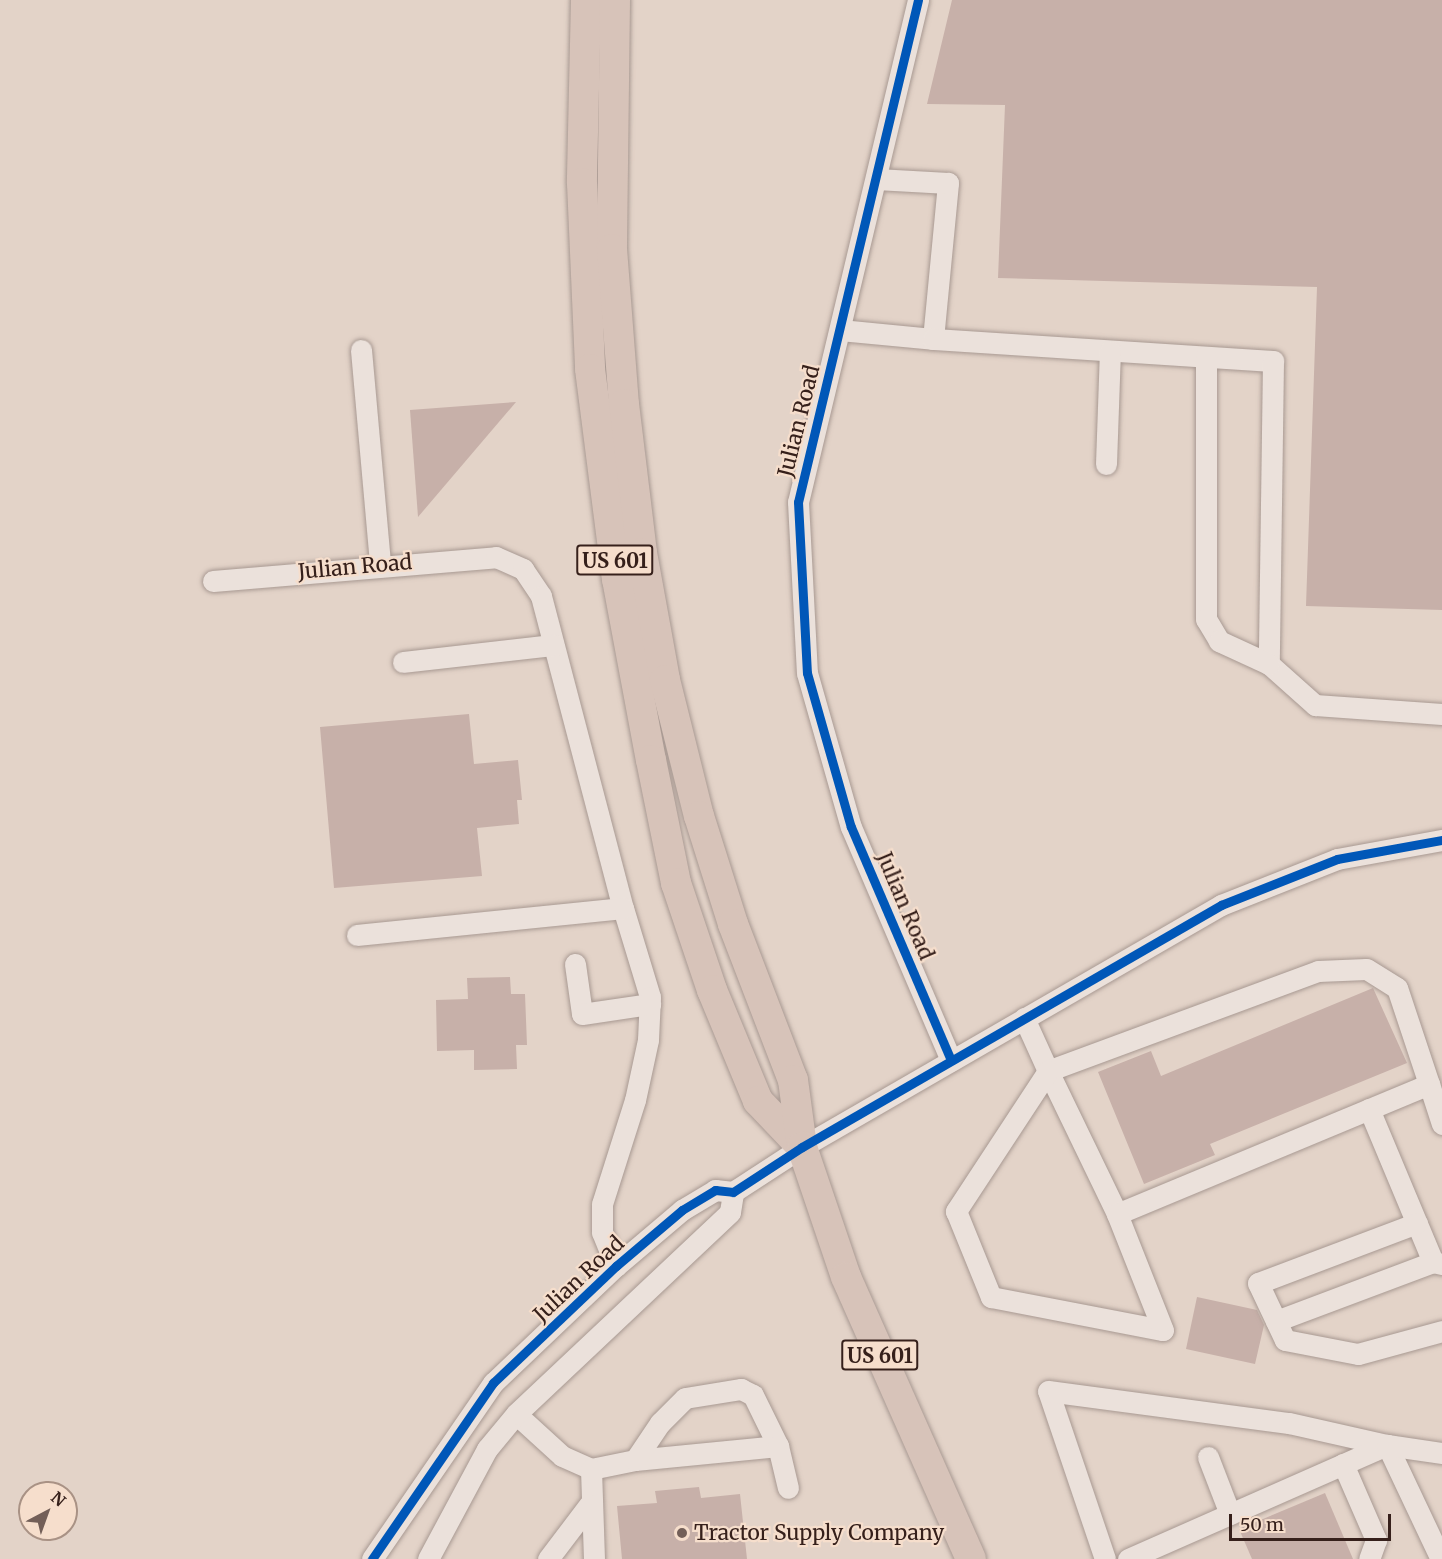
<!DOCTYPE html>
<style>
body{margin:0}
#map{position:relative;width:1442px;height:1559px;overflow:hidden;background:#e3d3c8;font-family:Merriweather,serif}
div>[style]{position:absolute}
.building>*{inset:0;background:#c7b0a9}
.roads{filter:drop-shadow(0 0 2px #a89992) drop-shadow(0 0 2px #a89992)}
.minor>*{height:21px;margin:-10.5px;padding:0 10.5px;transform-origin:10.5px;border-radius:10.5px;background:#ebe1db}
.highway>*{height:30px;margin:-15px;padding:0 15px;transform-origin:15px;border-radius:15px;background:#d7c3b9}
.cycleway>*{height:9px;margin:-4.5px;padding:0 4.5px;transform-origin:4.5px;border-radius:4.5px;background:#0057b8}
.dots>*{width:16px;height:16px;translate:-50% -50%;box-sizing:border-box;border:3px solid #f6decc;border-radius:50%}
span{translate:-50% -50%;white-space:nowrap;text-align:center;line-height:1.15;-webkit-text-stroke:4.5px #f6decc;paint-order:stroke}
.shield-label span{padding:2px 4px;background:#f6decc;border:2px solid;border-radius:4px;-webkit-text-stroke-width:0}
.shield-label{font-size:20px;color:#36201b;font-weight:700}
.street-label{font-size:21px;color:#36201b}
.poi-label{font-size:21px;color:#36201b}
.left{translate:0 -50%;text-align:left}
.north{position:absolute;left:18px;top:1481px;width:60px;height:60px;box-sizing:border-box;background:#f6decc;border:2px solid #a99285;border-radius:50%;rotate:41deg;font-size:16px;font-weight:700;line-height:24px;text-align:center;color:#36201b}
.north::after{content:'';display:block;margin:auto;width:21px;height:27px;background:#735f58;clip-path:polygon(50% 0,100% 100%,50% 72%,0 100%)}
.scale{position:absolute;left:1229px;top:1514px;width:162px;height:27px;box-sizing:border-box;border:3px solid #36201b;border-top:0;padding-left:8px;font-size:18px;line-height:21px;white-space:nowrap;color:#36201b;-webkit-text-stroke:4px #f6decc;paint-order:stroke}
</style>
<div id="map">
<div class="building">
<div style="clip-path:polygon(952px 0,1442px 0,1442px 610px,1306px 606px,1317px 287px,998px 278px,1005px 105px,927px 104px)"></div>
<div style="clip-path:polygon(516px 402px,418px 517px,410px 410px)"></div>
<div style="clip-path:polygon(469px 714px,474px 764px,518px 760px,522px 800px,517px 800px,519px 824px,477px 828px,482px 876px,334px 888px,320px 727px)"></div>
<div style="clip-path:polygon(510px 977px,511px 994px,525px 994px,527px 1045px,516px 1045px,517px 1069px,474px 1070px,474px 1050px,437px 1051px,436px 1000px,468px 999px,467px 978px)"></div>
<div style="clip-path:polygon(1373px 988px,1407px 1063px,1210px 1144px,1215px 1155px,1144px 1184px,1098px 1072px,1151px 1051px,1161px 1076px)"></div>
<div style="clip-path:polygon(1197px 1297px,1257px 1310px,1264px 1325px,1255px 1364px,1186px 1349px)"></div>
<div style="clip-path:polygon(699px 1487px,701px 1498px,740px 1494px,747px 1559px,622px 1559px,617px 1506px,657px 1503px,655px 1491px)"></div>
<div style="clip-path:polygon(1325px 1493px,1353px 1559px,1252px 1559px,1239px 1529px)"></div>
</div>
<div class="roads">
<div class="minor">
<div style="left:918px;top:0;width:516px;rotate:103.44deg"></div>
<div style="left:798px;top:502px;width:171px;rotate:87deg"></div>
<div style="left:807px;top:673px;width:160px;rotate:74.1deg"></div>
<div style="left:851px;top:827px;width:254px;rotate:66.8deg"></div>
<div style="left:840px;top:330px;width:93px;rotate:5.5deg"></div>
<div style="left:933px;top:339px;width:157px;rotate:-84.5deg"></div>
<div style="left:948px;top:183px;width:72px;rotate:-176.8deg"></div>
<div style="left:933px;top:339px;width:341px;rotate:3.7deg"></div>
<div style="left:1273px;top:361px;width:303px;rotate:90.8deg"></div>
<div style="left:1269px;top:664px;width:62px;rotate:41.7deg"></div>
<div style="left:1315px;top:705px;width:127px;rotate:4.1deg"></div>
<div style="left:361px;top:350px;width:215px;rotate:84.9deg"></div>
<div style="left:1206px;top:357px;width:262px;rotate:90deg"></div>
<div style="left:1206px;top:619px;width:26px;rotate:59deg"></div>
<div style="left:1219px;top:641px;width:55px;rotate:24.7deg"></div>
<div style="left:1106px;top:464px;width:113px;rotate:-88deg"></div>
<div style="left:213px;top:581px;width:284px;rotate:-4.8deg"></div>
<div style="left:496px;top:557px;width:30px;rotate:24deg"></div>
<div style="left:523px;top:569px;width:32px;rotate:56deg"></div>
<div style="left:541px;top:596px;width:323px;rotate:75.3deg"></div>
<div style="left:623px;top:908px;width:93px;rotate:73.1deg"></div>
<div style="left:650px;top:997px;width:43px;rotate:92.7deg"></div>
<div style="left:648px;top:1040px;width:61px;rotate:102.2deg"></div>
<div style="left:635px;top:1100px;width:109px;rotate:107.6deg"></div>
<div style="left:602px;top:1204px;width:28px;rotate:90deg"></div>
<div style="left:602px;top:1232px;width:37px;rotate:68deg"></div>
<div style="left:403px;top:662px;width:151px;rotate:-6.5deg"></div>
<div style="left:357px;top:935px;width:267px;rotate:-5.8deg"></div>
<div style="left:575px;top:964px;width:50px;rotate:82deg"></div>
<div style="left:582px;top:1014px;width:69px;rotate:-8.4deg"></div>
<div style="left:1024px;top:1018px;width:58px;rotate:65.6deg"></div>
<div style="left:1048px;top:1071px;width:159px;rotate:64.2deg"></div>
<div style="left:1117px;top:1214px;width:338px;rotate:-22.6deg"></div>
<div style="left:1429px;top:1084px;width:101px;rotate:-108.4deg"></div>
<div style="left:1397px;top:988px;width:36px;rotate:-148deg"></div>
<div style="left:1366px;top:969px;width:48px;rotate:177.6deg"></div>
<div style="left:1318px;top:971px;width:288px;rotate:159.7deg"></div>
<div style="left:1048px;top:1071px;width:168px;rotate:123.3deg"></div>
<div style="left:956px;top:1211px;width:93px;rotate:67.9deg"></div>
<div style="left:991px;top:1297px;width:175px;rotate:10.9deg"></div>
<div style="left:1163px;top:1330px;width:125px;rotate:-111.6deg"></div>
<div style="left:1429px;top:1084px;width:42px;rotate:72deg"></div>
<div style="left:1369px;top:1109px;width:166px;rotate:67.3deg"></div>
<div style="left:1433px;top:1262px;width:9px;rotate:13deg"></div>
<div style="left:1417px;top:1223px;width:170px;rotate:159.3deg"></div>
<div style="left:1258px;top:1283px;width:63px;rotate:64.7deg"></div>
<div style="left:1285px;top:1340px;width:74px;rotate:10.9deg"></div>
<div style="left:1358px;top:1354px;width:87px;rotate:-15.3deg"></div>
<div style="left:1276px;top:1321px;width:168px;rotate:-20.6deg"></div>
<div style="left:516px;top:1414px;width:62px;rotate:42.4deg"></div>
<div style="left:562px;top:1456px;width:32px;rotate:24deg"></div>
<div style="left:591px;top:1469px;width:45px;rotate:-11.6deg"></div>
<div style="left:635px;top:1460px;width:144px;rotate:-5.6deg"></div>
<div style="left:1208px;top:1457px;width:61px;rotate:68.9deg"></div>
<div style="left:635px;top:1460px;width:45px;rotate:-56deg"></div>
<div style="left:660px;top:1423px;width:35px;rotate:-45deg"></div>
<div style="left:685px;top:1398px;width:57px;rotate:-9.1deg"></div>
<div style="left:741px;top:1389px;width:13px;rotate:27deg"></div>
<div style="left:753px;top:1395px;width:57px;rotate:63.9deg"></div>
<div style="left:778px;top:1446px;width:43px;rotate:76.6deg"></div>
<div style="left:1343px;top:1464px;width:83px;rotate:66.5deg"></div>
<div style="left:1376px;top:1540px;width:20px;rotate:110deg"></div>
<div style="left:591px;top:1469px;width:90px;rotate:88.1deg"></div>
<div style="left:372px;top:1559px;width:214px;rotate:-55.5deg"></div>
<div style="left:493px;top:1383px;width:170px;rotate:-43.6deg"></div>
<div style="left:616px;top:1266px;width:87px;rotate:-40.3deg"></div>
<div style="left:682px;top:1210px;width:39px;rotate:-31deg"></div>
<div style="left:715px;top:1190px;width:18px;rotate:6deg"></div>
<div style="left:733px;top:1192px;width:82px;rotate:-33.1deg"></div>
<div style="left:802px;top:1147px;width:484px;rotate:-30deg"></div>
<div style="left:1221px;top:905px;width:125px;rotate:-21.6deg"></div>
<div style="left:1337px;top:859px;width:107px;rotate:-10.3deg"></div>
<div style="left:428px;top:1559px;width:125px;rotate:-61.8deg"></div>
<div style="left:487px;top:1449px;width:45px;rotate:-50.4deg"></div>
<div style="left:516px;top:1414px;width:294px;rotate:-43.3deg"></div>
<div style="left:730px;top:1212px;width:20px;rotate:-81deg"></div>
<div style="left:548px;top:1559px;width:68px;rotate:-52.8deg"></div>
<div style="left:1105px;top:1559px;width:177px;rotate:-108.7deg"></div>
<div style="left:1048px;top:1391px;width:243px;rotate:7.6deg"></div>
<div style="left:1289px;top:1423px;width:100px;rotate:12.7deg"></div>
<div style="left:1387px;top:1445px;width:126px;rotate:64.7deg"></div>
<div style="left:1128px;top:1559px;width:283px;rotate:-23.8deg"></div>
<div style="left:1387px;top:1445px;width:56px;rotate:8.3deg"></div>
</div>
<div class="highway">
<div style="left:586px;top:0;width:183px;rotate:91.3deg"></div>
<div style="left:582px;top:183px;width:186px;rotate:87.5deg"></div>
<div style="left:590px;top:369px;width:212px;rotate:82.7deg"></div>
<div style="left:617px;top:579px;width:184px;rotate:79.4deg"></div>
<div style="left:651px;top:760px;width:126px;rotate:78.5deg"></div>
<div style="left:676px;top:883px;width:113px;rotate:71.4deg"></div>
<div style="left:712px;top:990px;width:120px;rotate:67.5deg"></div>
<div style="left:758px;top:1101px;width:64px;rotate:46.3deg"></div>
<div style="left:615px;top:0;width:249px;rotate:90.7deg"></div>
<div style="left:612px;top:249px;width:155px;rotate:85.6deg"></div>
<div style="left:624px;top:404px;width:150px;rotate:83.1deg"></div>
<div style="left:642px;top:553px;width:129px;rotate:79.7deg"></div>
<div style="left:665px;top:680px;width:140px;rotate:76deg"></div>
<div style="left:699px;top:816px;width:113px;rotate:72.5deg"></div>
<div style="left:733px;top:924px;width:167px;rotate:69deg"></div>
<div style="left:793px;top:1080px;width:68px;rotate:82.3deg"></div>
<div style="left:802px;top:1147px;width:137px;rotate:71.3deg"></div>
<div style="left:846px;top:1277px;width:308px;rotate:66.1deg"></div>
</div>
</div>
<div class="cycleway">
<div style="left:918px;top:0;width:516px;rotate:103.44deg"></div>
<div style="left:798px;top:502px;width:171px;rotate:87deg"></div>
<div style="left:807px;top:673px;width:160px;rotate:74.1deg"></div>
<div style="left:851px;top:827px;width:254px;rotate:66.8deg"></div>
<div style="left:372px;top:1559px;width:214px;rotate:-55.5deg"></div>
<div style="left:493px;top:1383px;width:170px;rotate:-43.6deg"></div>
<div style="left:616px;top:1266px;width:87px;rotate:-40.3deg"></div>
<div style="left:682px;top:1210px;width:39px;rotate:-31deg"></div>
<div style="left:715px;top:1190px;width:18px;rotate:6deg"></div>
<div style="left:733px;top:1192px;width:82px;rotate:-33.1deg"></div>
<div style="left:802px;top:1147px;width:484px;rotate:-30deg"></div>
<div style="left:1221px;top:905px;width:125px;rotate:-21.6deg"></div>
<div style="left:1337px;top:859px;width:107px;rotate:-10.3deg"></div>
</div>
<div class="dots">
<div style="left:682px;top:1533px;background:#735f58"></div>
</div>
<div class="shield-label">
<span style="left:615px;top:560px">US 601</span>
<span style="left:880px;top:1355px">US 601</span>
</div>
<div class="street-label">
<span style="left:799px;top:421px;rotate:-76deg">Julian Road</span>
<span style="left:355px;top:567px;rotate:-5deg">Julian Road</span>
<span style="left:905px;top:906px;rotate:67deg">Julian Road</span>
<span style="left:579px;top:1279px;rotate:-43deg">Julian Road</span>
</div>
<div class="poi-label">
<span class="left" style="left:694px;top:1533px">Tractor Supply Company</span>
</div>
<div class="north">N</div>
<div class="scale">50 m</div>
</div>
